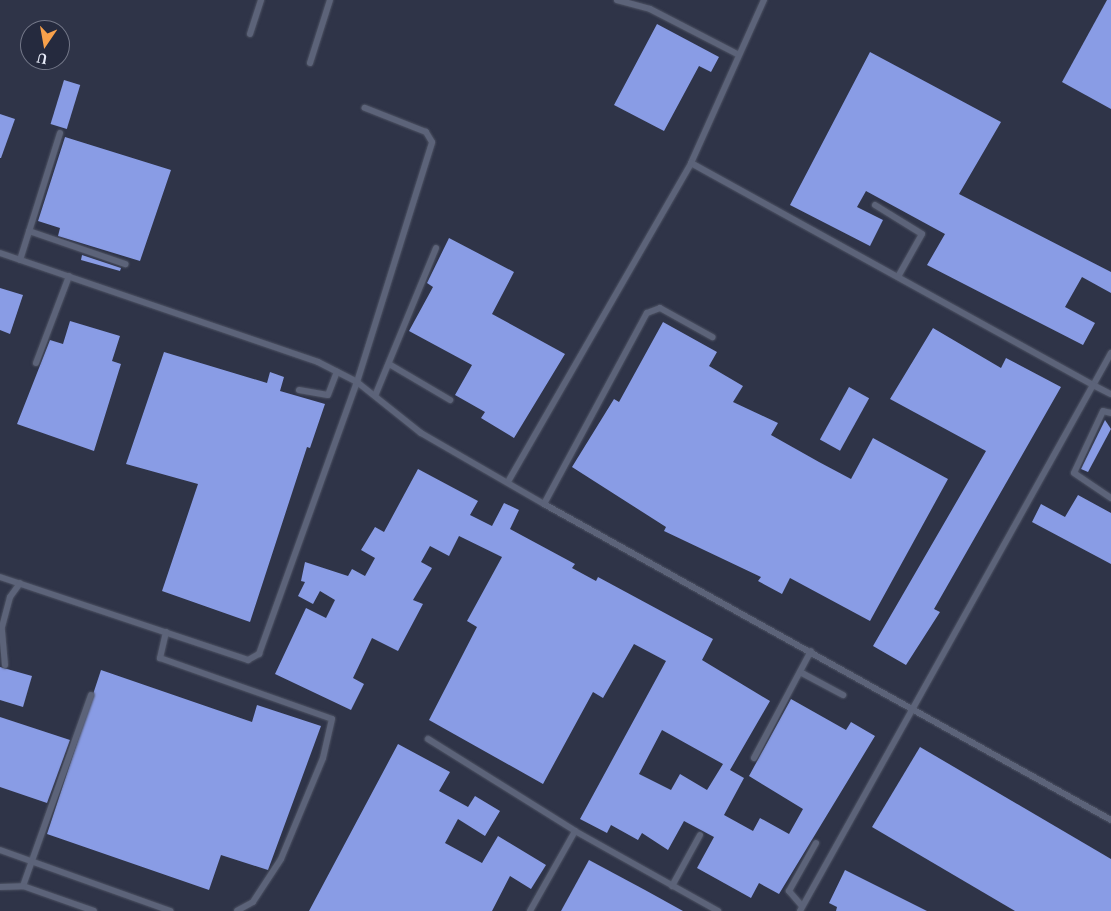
<!DOCTYPE html>
<style>
body{margin:0}
#map{position:relative;width:1111px;height:911px;overflow:hidden;background:#2f3448;font-family:"PT Serif",serif}
div>[style]{position:absolute}
.building>*{inset:0;background:#899ce5;transform-origin:0 0}
.roads{filter:drop-shadow(0 0 1px #4d5263) drop-shadow(0 0 1px #4d5263)}
.lane>*{height:6px;margin:-3px;padding:0 3px;transform-origin:3px;border-radius:3px;background:#5c6379}
span{translate:-50% -50%;white-space:nowrap;text-align:center;line-height:1.15;-webkit-text-stroke:5px #252a3e;paint-order:stroke}
.north{position:absolute;left:20px;top:20px;width:50px;height:50px;box-sizing:border-box;background:#252a3e;border:1px solid #737788;border-radius:50%;rotate:192deg;font-size:14px;font-weight:700;line-height:20px;text-align:center;color:#e7ebf8}
.north::after{content:'';display:block;margin:auto;width:18px;height:22px;background:#f8a14b;clip-path:polygon(50% 0,100% 100%,50% 72%,0 100%)}
</style>
<div id="map">
<div class="building">
<div style="clip-path:polygon(1107px 0,1111px 0,1111px 109px,1062px 82px)"></div>
<div style="clip-path:polygon(657px 24px,719px 57px,711px 72px,699px 66px,664px 131px,614px 105px)"></div>
<div style="clip-path:polygon(870px 52px,1001px 122px,959px 194px,1111px 272px,1111px 293px,1082px 277px,1065px 307px,1095px 323px,1083px 345px,927px 265px,945px 234px,866px 191px,857px 207px,883px 220px,870px 246px,790px 205px)"></div>
<div style="left:64px;top:80px;width:17px;height:46px;rotate:17deg"></div>
<div style="clip-path:polygon(0 114px,15px 119px,1px 158px,0 158px)"></div>
<div style="clip-path:polygon(65px 137px,171px 170px,140px 261px,58px 236px,60px 228px,38px 221px)"></div>
<div style="clip-path:polygon(449px 238px,514px 272px,492px 314px,565px 354px,514px 438px,481px 418px,485px 412px,455px 395px,472px 365px,409px 331px,433px 287px,427px 283px)"></div>
<div style="clip-path:polygon(82px 255px,121px 268px,120px 271px,81px 260px)"></div>
<div style="clip-path:polygon(0 288px,23px 295px,10px 334px,0 330px)"></div>
<div style="clip-path:polygon(70px 321px,120px 336px,112px 361px,121px 364px,94px 451px,17px 424px,50px 340px,63px 344px)"></div>
<div style="clip-path:polygon(663px 322px,717px 352px,709px 366px,743px 386px,733px 402px,778px 423px,771px 435px,819px 462px,851px 479px,873px 438px,948px 479px,870px 621px,790px 578px,782px 594px,758px 581px,761px 577px,664px 531px,666px 527px,572px 467px,614px 399px,619px 402px)"></div>
<div style="clip-path:polygon(933px 328px,1001px 368px,1006px 358px,1061px 387px,934px 609px,940px 612px,906px 665px,873px 646px,986px 451px,890px 399px)"></div>
<div style="clip-path:polygon(164px 352px,267px 383px,270px 372px,284px 377px,280px 391px,325px 404px,310px 448px,307px 447px,250px 622px,162px 591px,198px 484px,126px 464px)"></div>
<div style="left:849px;top:387px;width:23px;height:60px;rotate:29deg"></div>
<div style="clip-path:polygon(1105px 420px,1111px 429px,1088px 472px,1081px 469px)"></div>
<div style="clip-path:polygon(evenodd,418px 469px,478px 501px,470px 515px,492px 526px,504px 503px,519px 510px,510px 529px,575px 564px,572px 568px,596px 581px,598px 577px,713px 639px,702px 660px,770px 701px,730px 770px,744px 778px,724px 815px,753px 831px,760px 818px,789px 834px,803px 809px,749px 776px,791px 699px,846px 730px,851px 722px,875px 736px,779px 894px,759px 883px,751px 898px,697px 868px,714px 837px,684px 821px,668px 850px,642px 833px,638px 840px,611px 825px,607px 833px,580px 819px,666px 661px,634px 644px,603px 698px,593px 692px,543px 784px,429px 720px,477px 627px,467px 621px,502px 557px,459px 536px,449px 556px,430px 546px,421px 562px,432px 568px,413px 600px,423px 604px,398px 651px,372px 638px,353px 678px,364px 684px,351px 710px,275px 674px,306px 608px,326px 618px,335px 600px,320px 591px,313px 604px,298px 596px,305px 582px,301px 581px,305px 562px,348px 576px,352px 569px,365px 576px,375px 558px,361px 550px,375px 527px,384px 532px,418px 469px,662px 730px,723px 764px,707px 790px,680px 774px,671px 790px,639px 774px,662px 730px)"></div>
<div style="clip-path:polygon(1078px 495px,1111px 513px,1111px 564px,1032px 522px,1041px 504px,1065px 517px)"></div>
<div style="clip-path:polygon(0 667px,32px 676px,23px 707px,0 700px)"></div>
<div style="clip-path:polygon(101px 670px,252px 722px,257px 705px,321px 726px,268px 870px,221px 855px,209px 890px,47px 834px)"></div>
<div style="clip-path:polygon(0 717px,70px 740px,47px 803px,0 787px)"></div>
<div style="clip-path:polygon(398px 744px,450px 772px,439px 791px,468px 807px,475px 796px,500px 811px,485px 836px,458px 819px,445px 843px,482px 863px,498px 836px,546px 865px,531px 889px,510px 876px,492px 911px,309px 911px)"></div>
<div style="clip-path:polygon(920px 747px,1111px 859px,1111px 911px,1015px 911px,872px 827px)"></div>
<div style="clip-path:polygon(589px 860px,645px 890px,683px 911px,561px 911px)"></div>
<div style="clip-path:polygon(845px 870px,927px 911px,836px 911px,837px 907px,829px 903px)"></div>
</div>
<div class="roads">
<div class="lane">
<div style="left:617px;top:0;width:34px;rotate:15deg"></div>
<div style="left:650px;top:9px;width:100px;rotate:27.3deg"></div>
<div style="left:250px;top:34px;width:36px;rotate:-72deg"></div>
<div style="left:310px;top:63px;width:66px;rotate:-72.4deg"></div>
<div style="left:691px;top:163px;width:179px;rotate:-65.9deg"></div>
<div style="left:875px;top:205px;width:55px;rotate:31.7deg"></div>
<div style="left:922px;top:234px;width:47px;rotate:119.3deg"></div>
<div style="left:29px;top:231px;width:102px;rotate:19deg"></div>
<div style="left:0;top:253px;width:336px;rotate:18.9deg"></div>
<div style="left:318px;top:362px;width:44px;rotate:27.1deg"></div>
<div style="left:357px;top:382px;width:82px;rotate:38.6deg"></div>
<div style="left:421px;top:433px;width:142px;rotate:30deg"></div>
<div style="left:544px;top:504px;width:649px;rotate:29.13deg"></div>
<div style="left:20px;top:260px;width:133px;rotate:-72.5deg"></div>
<div style="left:1111px;top:353px;width:37px;rotate:119deg"></div>
<div style="left:1093px;top:385px;width:20px;rotate:27deg"></div>
<div style="left:36px;top:363px;width:93px;rotate:-69.2deg"></div>
<div style="left:389px;top:364px;width:71px;rotate:30.5deg"></div>
<div style="left:299px;top:390px;width:29px;rotate:10deg"></div>
<div style="left:328px;top:395px;width:25px;rotate:-69deg"></div>
<div style="left:375px;top:396px;width:160px;rotate:-67.6deg"></div>
<div style="left:1111px;top:413px;width:8px;rotate:-166deg"></div>
<div style="left:1103px;top:411px;width:68px;rotate:115.1deg"></div>
<div style="left:1074px;top:473px;width:45px;rotate:34deg"></div>
<div style="left:509px;top:480px;width:366px;rotate:-60.1deg"></div>
<div style="left:691px;top:163px;width:459px;rotate:28.9deg"></div>
<div style="left:1093px;top:385px;width:602px;rotate:119.12deg"></div>
<div style="left:544px;top:504px;width:217px;rotate:-61.7deg"></div>
<div style="left:647px;top:313px;width:14px;rotate:-21deg"></div>
<div style="left:660px;top:308px;width:60px;rotate:29.1deg"></div>
<div style="left:0;top:577px;width:262px;rotate:18.5deg"></div>
<div style="left:248px;top:660px;width:13px;rotate:-29deg"></div>
<div style="left:259px;top:654px;width:289px;rotate:-70.2deg"></div>
<div style="left:357px;top:382px;width:251px;rotate:-72.6deg"></div>
<div style="left:432px;top:142px;width:12px;rotate:-121deg"></div>
<div style="left:426px;top:132px;width:66px;rotate:-158.5deg"></div>
<div style="left:166px;top:632px;width:27px;rotate:103deg"></div>
<div style="left:160px;top:658px;width:182px;rotate:19.5deg"></div>
<div style="left:332px;top:719px;width:40px;rotate:103deg"></div>
<div style="left:323px;top:758px;width:109px;rotate:112.6deg"></div>
<div style="left:281px;top:859px;width:51px;rotate:123.1deg"></div>
<div style="left:253px;top:902px;width:18px;rotate:151deg"></div>
<div style="left:5px;top:665px;width:38px;rotate:-95deg"></div>
<div style="left:2px;top:627px;width:31px;rotate:-75deg"></div>
<div style="left:10px;top:597px;width:17px;rotate:-54deg"></div>
<div style="left:800px;top:672px;width:49px;rotate:28.1deg"></div>
<div style="left:91px;top:695px;width:203px;rotate:109.6deg"></div>
<div style="left:23px;top:886px;width:75px;rotate:19.4deg"></div>
<div style="left:428px;top:739px;width:173px;rotate:32deg"></div>
<div style="left:575px;top:831px;width:164px;rotate:29.2deg"></div>
<div style="left:754px;top:758px;width:121px;rotate:-62deg"></div>
<div style="left:0;top:850px;width:181px;rotate:19.7deg"></div>
<div style="left:672px;top:886px;width:58px;rotate:-61.2deg"></div>
<div style="left:0;top:887px;width:23px;rotate:-2deg"></div>
<div style="left:802px;top:906px;width:20px;rotate:-131deg"></div>
<div style="left:789px;top:891px;width:55px;rotate:-60.6deg"></div>
<div style="left:530px;top:911px;width:92px;rotate:-60.6deg"></div>
</div>
</div>
<div class="north">U</div>
</div>
